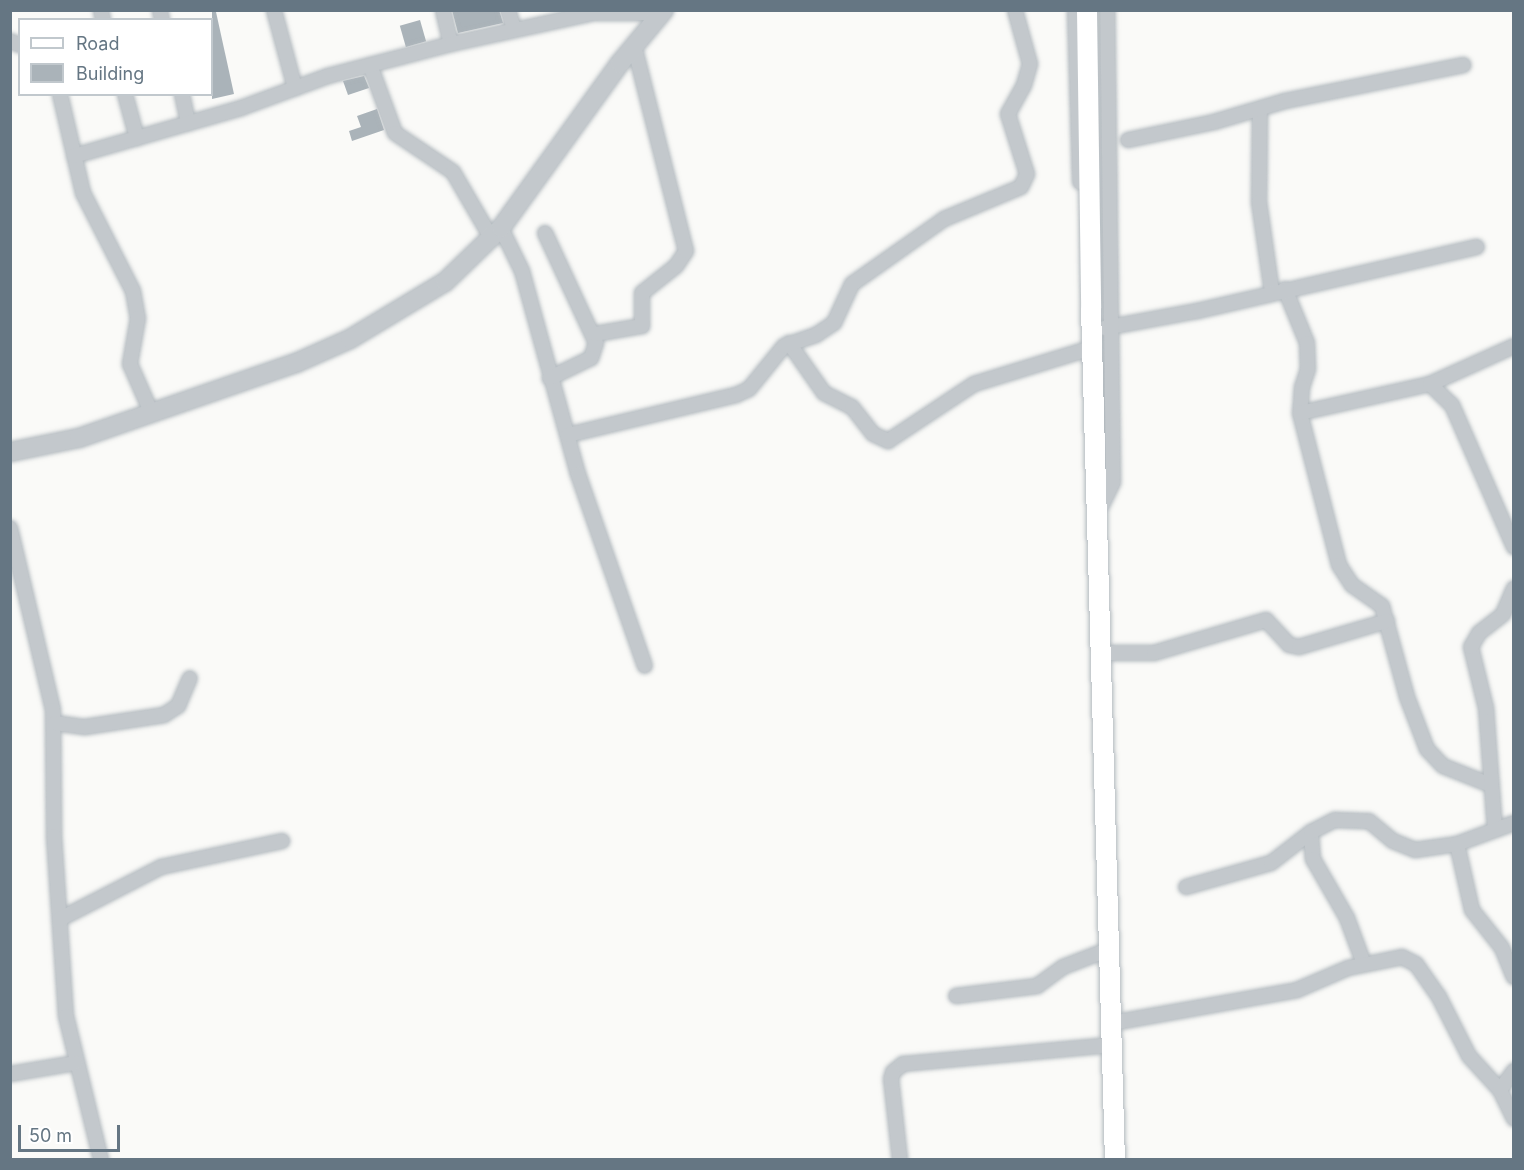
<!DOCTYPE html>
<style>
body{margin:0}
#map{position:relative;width:1524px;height:1170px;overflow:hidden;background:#fafaf8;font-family:Inter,sans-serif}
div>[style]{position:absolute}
.building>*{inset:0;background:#aab3b9;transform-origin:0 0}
.roads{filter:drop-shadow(0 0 2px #b3babf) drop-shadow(0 0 2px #b3babf)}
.minor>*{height:14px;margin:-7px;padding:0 7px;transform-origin:7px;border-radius:7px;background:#c3c8cc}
.tertiary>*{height:18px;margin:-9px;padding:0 9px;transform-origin:9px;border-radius:9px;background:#c3c8cc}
.secondary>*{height:20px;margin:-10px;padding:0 10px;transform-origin:10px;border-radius:10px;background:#fff}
span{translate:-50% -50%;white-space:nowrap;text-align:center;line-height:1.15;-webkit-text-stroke:6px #fff;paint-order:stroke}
.frame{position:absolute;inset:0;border:12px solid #657683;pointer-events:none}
.legend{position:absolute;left:18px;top:18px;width:195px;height:78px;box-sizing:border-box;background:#fff;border:2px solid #c1c8cd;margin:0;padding:8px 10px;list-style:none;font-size:18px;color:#657683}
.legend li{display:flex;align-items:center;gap:12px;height:30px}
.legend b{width:30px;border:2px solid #c1c8cd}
.scale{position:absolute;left:18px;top:1125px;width:102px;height:27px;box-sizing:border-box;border:3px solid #657683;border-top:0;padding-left:8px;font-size:18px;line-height:21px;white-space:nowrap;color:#657683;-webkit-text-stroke:4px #fff;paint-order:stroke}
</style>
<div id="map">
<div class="building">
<div style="clip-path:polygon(452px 10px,499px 10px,503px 23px,458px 33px)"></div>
<div style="clip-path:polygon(212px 12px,216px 12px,234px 94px,212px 99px)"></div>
<div style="left:420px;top:20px;width:22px;height:21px;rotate:74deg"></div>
<div style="clip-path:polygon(364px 76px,369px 88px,348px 95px,343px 81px)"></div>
<div style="clip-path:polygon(377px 109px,384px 130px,352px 141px,349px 131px,361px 127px,357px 116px)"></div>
</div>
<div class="roads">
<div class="minor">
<div style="left:101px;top:10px;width:10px;rotate:79deg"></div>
<div style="left:160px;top:10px;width:10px;rotate:79deg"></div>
<div style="left:274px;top:10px;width:81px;rotate:74.9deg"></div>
<div style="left:443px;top:10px;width:35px;rotate:77deg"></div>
<div style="left:508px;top:10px;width:19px;rotate:72deg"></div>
<div style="left:1075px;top:10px;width:172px;rotate:88.3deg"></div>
<div style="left:10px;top:41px;width:11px;rotate:22deg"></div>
<div style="left:370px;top:65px;width:72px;rotate:69.8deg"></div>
<div style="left:395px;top:133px;width:70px;rotate:33.9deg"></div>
<div style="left:453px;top:172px;width:78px;rotate:59.8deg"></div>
<div style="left:60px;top:94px;width:102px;rotate:76.9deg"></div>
<div style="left:83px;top:193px;width:110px;rotate:63deg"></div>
<div style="left:133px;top:291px;width:27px;rotate:80deg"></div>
<div style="left:138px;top:318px;width:47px;rotate:99.9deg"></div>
<div style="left:130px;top:364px;width:55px;rotate:66.3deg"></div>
<div style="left:125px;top:94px;width:46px;rotate:74.7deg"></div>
<div style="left:182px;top:94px;width:30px;rotate:78deg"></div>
<div style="left:1260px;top:109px;width:93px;rotate:90.6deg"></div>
<div style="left:1259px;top:202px;width:91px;rotate:81.8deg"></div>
<div style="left:1128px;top:140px;width:88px;rotate:-11.8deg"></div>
<div style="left:1214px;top:122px;width:74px;rotate:-16.5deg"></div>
<div style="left:1285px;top:101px;width:182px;rotate:-11.4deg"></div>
<div style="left:74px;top:156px;width:174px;rotate:-16deg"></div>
<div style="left:241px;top:108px;width:93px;rotate:-20.2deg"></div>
<div style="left:328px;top:76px;width:127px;rotate:-14.6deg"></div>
<div style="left:451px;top:44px;width:145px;rotate:-12.3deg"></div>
<div style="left:593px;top:13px;width:67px"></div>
<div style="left:501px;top:228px;width:48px;rotate:64deg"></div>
<div style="left:522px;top:271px;width:211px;rotate:74.6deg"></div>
<div style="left:578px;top:474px;width:203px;rotate:70.8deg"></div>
<div style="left:545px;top:233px;width:121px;rotate:65.1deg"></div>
<div style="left:596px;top:343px;width:16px;rotate:108deg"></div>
<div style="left:591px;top:358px;width:46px;rotate:154deg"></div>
<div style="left:1285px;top:289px;width:58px;rotate:67.8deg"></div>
<div style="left:1307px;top:343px;width:26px;rotate:88deg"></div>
<div style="left:1308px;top:369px;width:19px;rotate:108deg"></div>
<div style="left:1302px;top:387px;width:26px;rotate:94deg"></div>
<div style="left:1300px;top:413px;width:157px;rotate:75.6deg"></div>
<div style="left:1339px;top:565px;width:24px;rotate:57deg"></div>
<div style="left:1352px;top:585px;width:37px;rotate:35deg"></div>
<div style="left:1382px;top:606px;width:94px;rotate:74.6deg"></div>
<div style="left:1407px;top:697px;width:56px;rotate:69deg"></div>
<div style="left:1427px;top:749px;width:23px;rotate:47deg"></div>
<div style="left:1443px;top:766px;width:52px;rotate:21.6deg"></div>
<div style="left:1104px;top:328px;width:95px;rotate:-10.4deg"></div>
<div style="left:1197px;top:311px;width:287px;rotate:-12.9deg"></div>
<div style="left:595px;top:334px;width:48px;rotate:-9.7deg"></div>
<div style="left:642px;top:326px;width:33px;rotate:-90deg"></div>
<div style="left:642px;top:293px;width:43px;rotate:-38.5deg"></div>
<div style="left:676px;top:266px;width:18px;rotate:-56deg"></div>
<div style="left:686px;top:251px;width:212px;rotate:-104.2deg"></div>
<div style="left:789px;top:343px;width:61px;rotate:55deg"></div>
<div style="left:824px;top:393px;width:31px;rotate:27deg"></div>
<div style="left:852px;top:407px;width:34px;rotate:52deg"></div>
<div style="left:873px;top:434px;width:17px;rotate:25deg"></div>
<div style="left:888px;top:441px;width:103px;rotate:-33.5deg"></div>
<div style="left:974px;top:384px;width:126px;rotate:-17.1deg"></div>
<div style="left:1430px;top:384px;width:92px;rotate:-24.3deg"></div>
<div style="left:1300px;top:413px;width:133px;rotate:-12.6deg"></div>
<div style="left:1430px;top:384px;width:30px;rotate:44deg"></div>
<div style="left:1452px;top:405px;width:155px;rotate:66.4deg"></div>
<div style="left:568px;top:435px;width:173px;rotate:-13.4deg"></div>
<div style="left:736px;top:395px;width:14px;rotate:-25deg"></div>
<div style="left:749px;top:389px;width:55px;rotate:-50.9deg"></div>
<div style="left:784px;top:346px;width:34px;rotate:-19deg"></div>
<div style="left:816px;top:335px;width:22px;rotate:-34deg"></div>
<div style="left:834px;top:323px;width:43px;rotate:-65.2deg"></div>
<div style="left:852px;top:284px;width:113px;rotate:-35.2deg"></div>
<div style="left:944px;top:219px;width:83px;rotate:-22.6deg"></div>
<div style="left:1021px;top:187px;width:14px;rotate:-65deg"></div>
<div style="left:1027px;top:174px;width:63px;rotate:-107.6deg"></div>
<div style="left:1008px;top:114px;width:33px;rotate:-61deg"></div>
<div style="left:1024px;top:85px;width:22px;rotate:-74deg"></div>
<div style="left:1030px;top:64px;width:56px;rotate:-105.5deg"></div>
<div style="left:1099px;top:511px;width:32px;rotate:-64deg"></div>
<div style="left:1113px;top:482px;width:472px;rotate:-90.7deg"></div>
<div style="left:10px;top:528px;width:187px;rotate:76.7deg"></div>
<div style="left:53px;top:710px;width:126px;rotate:89.5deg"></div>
<div style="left:54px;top:836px;width:180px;rotate:86.2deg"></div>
<div style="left:66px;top:1016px;width:148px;rotate:76.3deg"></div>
<div style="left:1102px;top:653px;width:52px"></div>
<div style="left:1154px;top:653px;width:117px;rotate:-16.4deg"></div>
<div style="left:1266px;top:620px;width:34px;rotate:47deg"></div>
<div style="left:1289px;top:645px;width:10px;rotate:11deg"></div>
<div style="left:1299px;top:647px;width:92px;rotate:-16.5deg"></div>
<div style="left:55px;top:723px;width:30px;rotate:8deg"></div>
<div style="left:85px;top:727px;width:80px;rotate:-8.6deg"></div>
<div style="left:164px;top:715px;width:17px;rotate:-33deg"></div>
<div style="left:178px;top:706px;width:30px;rotate:-67deg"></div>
<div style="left:1495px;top:830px;width:122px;rotate:-94.2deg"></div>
<div style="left:1486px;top:708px;width:63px;rotate:-103.8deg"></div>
<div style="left:1471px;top:647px;width:16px;rotate:-60deg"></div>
<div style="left:1479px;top:633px;width:31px;rotate:-38deg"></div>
<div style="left:1503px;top:614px;width:28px;rotate:-67deg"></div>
<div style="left:1311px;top:832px;width:27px;rotate:86deg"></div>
<div style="left:1313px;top:859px;width:68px;rotate:60deg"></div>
<div style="left:1347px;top:918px;width:49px;rotate:69.7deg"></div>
<div style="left:1457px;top:844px;width:68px;rotate:77.2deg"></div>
<div style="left:1472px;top:910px;width:48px;rotate:51.7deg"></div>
<div style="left:1502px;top:948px;width:31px;rotate:68deg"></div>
<div style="left:1186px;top:887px;width:88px;rotate:-15.8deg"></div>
<div style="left:1271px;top:863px;width:51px;rotate:-37.8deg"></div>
<div style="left:1311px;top:832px;width:27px;rotate:-27deg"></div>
<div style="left:1335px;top:820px;width:34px;rotate:2deg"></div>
<div style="left:1369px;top:821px;width:31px;rotate:40deg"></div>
<div style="left:1393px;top:841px;width:24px;rotate:22deg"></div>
<div style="left:1415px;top:850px;width:42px;rotate:-8.1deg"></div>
<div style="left:1457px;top:844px;width:61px;rotate:-20.2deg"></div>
<div style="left:60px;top:919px;width:114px;rotate:-27.2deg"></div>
<div style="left:161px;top:867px;width:124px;rotate:-12.1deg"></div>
<div style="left:956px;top:996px;width:82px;rotate:-7deg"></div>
<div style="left:1037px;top:986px;width:32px;rotate:-36deg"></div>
<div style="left:1063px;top:967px;width:50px;rotate:-21deg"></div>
<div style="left:1112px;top:1023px;width:188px;rotate:-10.1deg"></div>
<div style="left:1297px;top:990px;width:56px;rotate:-23.3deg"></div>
<div style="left:1348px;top:968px;width:55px;rotate:-11.5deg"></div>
<div style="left:1402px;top:957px;width:16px;rotate:27deg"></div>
<div style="left:1416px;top:964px;width:40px;rotate:55.1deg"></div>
<div style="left:1439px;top:997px;width:66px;rotate:63deg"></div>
<div style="left:1469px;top:1056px;width:46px;rotate:47.6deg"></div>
<div style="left:1500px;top:1090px;width:32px;rotate:64deg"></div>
<div style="left:10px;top:1074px;width:66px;rotate:-9.6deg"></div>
<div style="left:1500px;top:1090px;width:24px;rotate:-54deg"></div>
<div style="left:900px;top:1160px;width:81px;rotate:-96.3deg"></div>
<div style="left:891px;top:1079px;width:7px;rotate:-74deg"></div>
<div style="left:893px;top:1072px;width:13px;rotate:-39deg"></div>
<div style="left:903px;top:1064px;width:210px;rotate:-5.2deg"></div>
</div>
<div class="tertiary">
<div style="left:10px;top:452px;width:70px;rotate:-11.5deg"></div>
<div style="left:79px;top:438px;width:230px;rotate:-19.1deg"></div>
<div style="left:296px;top:363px;width:59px;rotate:-24deg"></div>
<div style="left:350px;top:339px;width:111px;rotate:-31deg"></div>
<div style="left:445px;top:282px;width:78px;rotate:-44deg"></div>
<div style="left:501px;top:228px;width:203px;rotate:-54.2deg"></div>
<div style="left:620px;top:63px;width:69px;rotate:-50.3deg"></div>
</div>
<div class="secondary">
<div style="left:1087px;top:10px;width:298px;rotate:89.2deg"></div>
<div style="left:1091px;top:308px;width:852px;rotate:88.39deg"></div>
</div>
</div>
<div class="frame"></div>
<ul class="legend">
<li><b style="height:8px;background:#fff"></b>Road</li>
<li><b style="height:16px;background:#aab3b9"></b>Building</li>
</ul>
<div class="scale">50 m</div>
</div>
